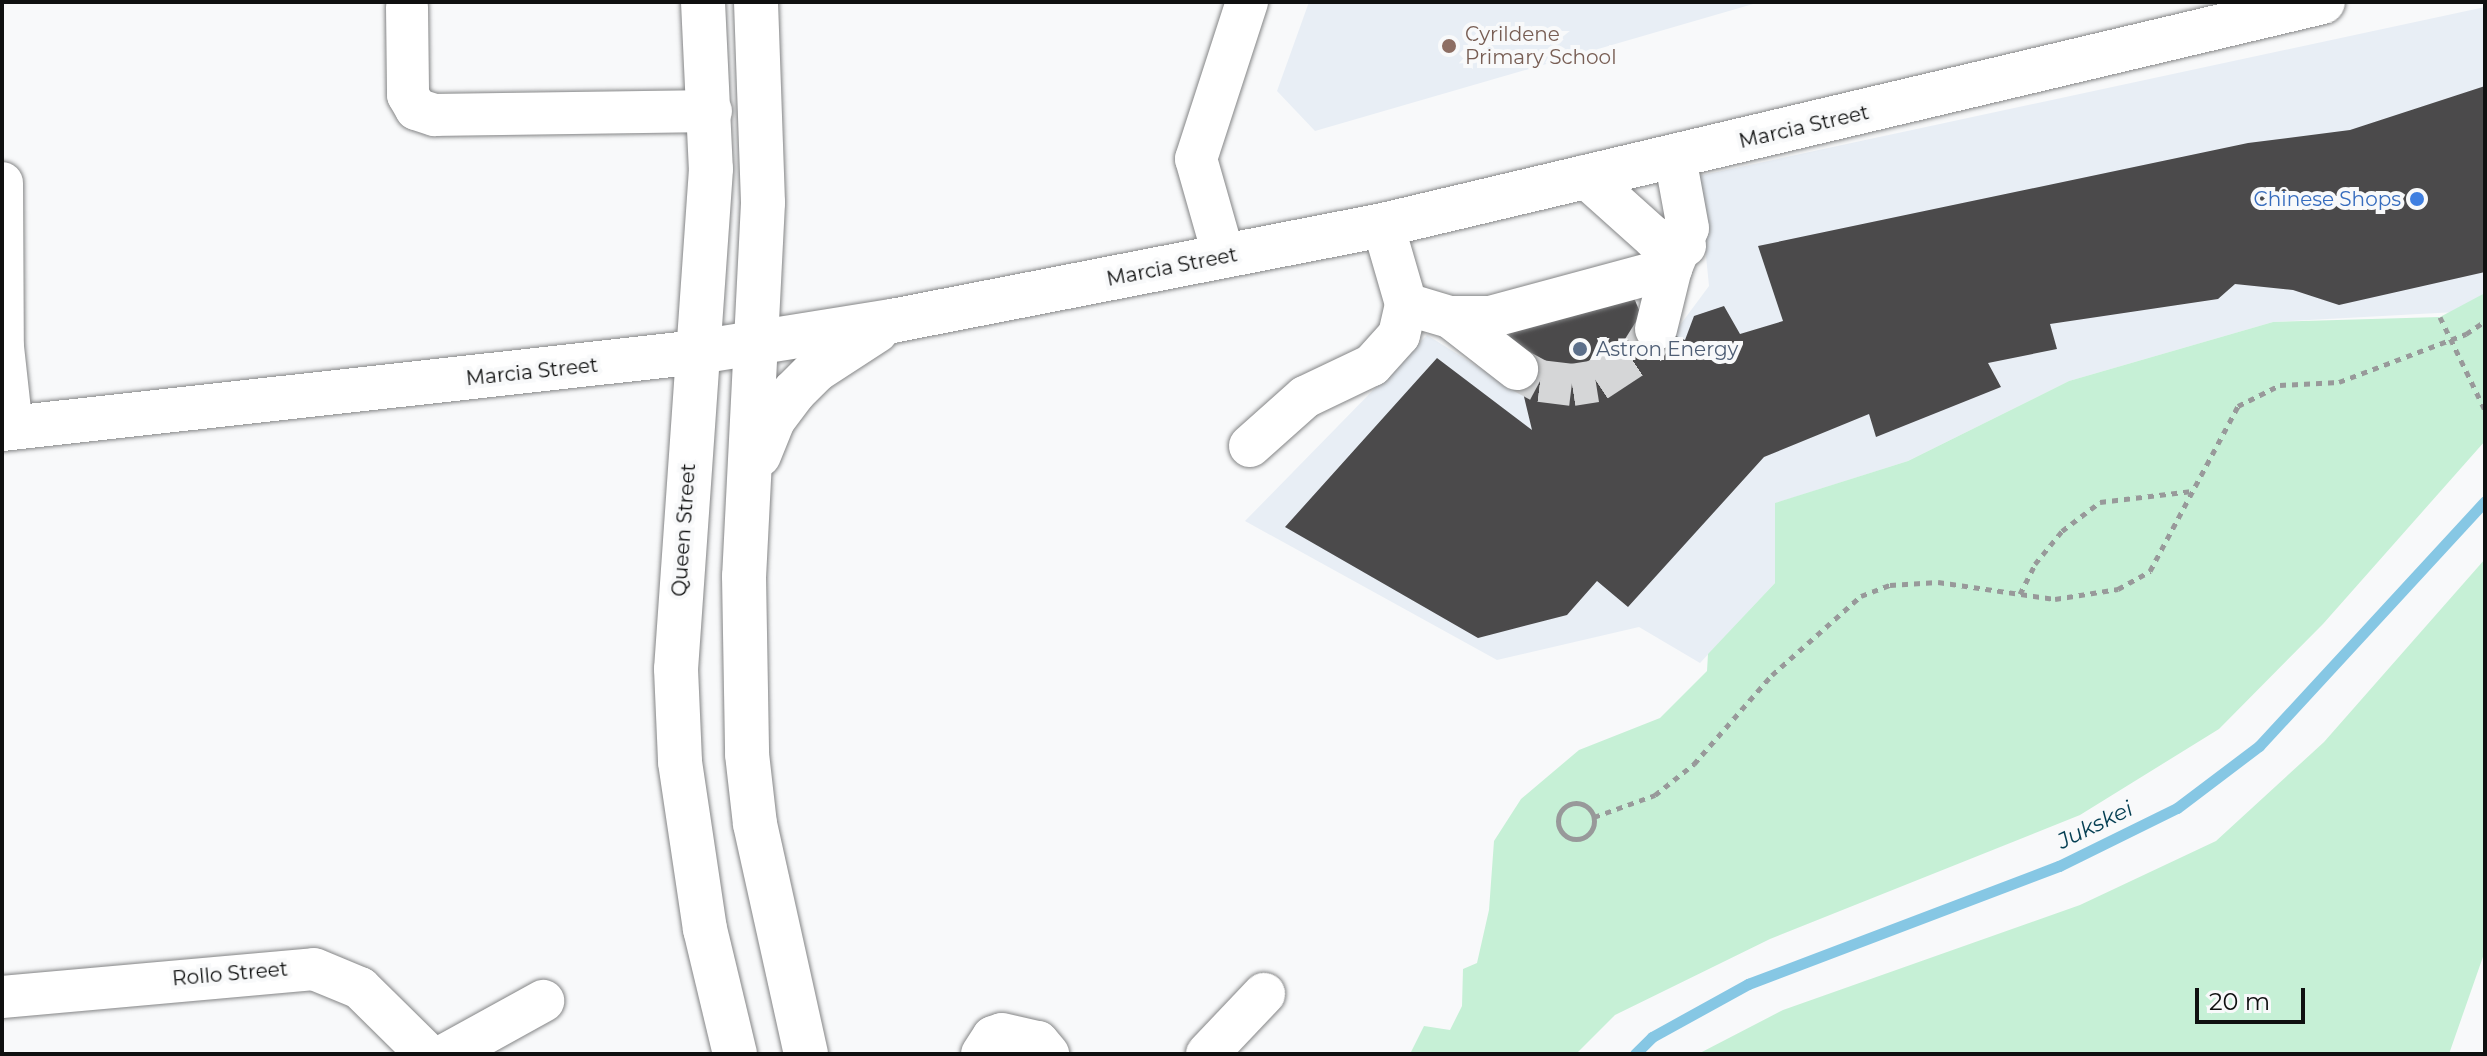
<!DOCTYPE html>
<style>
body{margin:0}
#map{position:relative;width:2487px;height:1056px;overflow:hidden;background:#f8f9fa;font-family:Montserrat,sans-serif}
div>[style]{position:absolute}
.built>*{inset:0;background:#e8eef5}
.green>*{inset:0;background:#c6f0d6}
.stream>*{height:11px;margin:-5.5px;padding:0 5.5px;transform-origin:5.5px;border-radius:5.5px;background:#86c7e4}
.building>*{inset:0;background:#4b4a4b}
.minor-tunnel>*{height:42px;margin-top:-21px;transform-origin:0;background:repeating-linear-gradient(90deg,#d5d6d7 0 42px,transparent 0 63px)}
.path>*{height:5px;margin-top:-2.5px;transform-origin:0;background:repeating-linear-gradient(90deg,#98999a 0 6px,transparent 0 12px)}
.path>.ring{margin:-2.5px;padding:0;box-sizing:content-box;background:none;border:5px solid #98999a;border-radius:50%}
.roads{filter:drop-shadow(0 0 2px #848586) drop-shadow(0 0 2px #848586)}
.minor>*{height:42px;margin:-21px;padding:0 21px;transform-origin:21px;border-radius:21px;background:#fff}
.major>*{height:44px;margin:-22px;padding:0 22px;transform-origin:22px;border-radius:22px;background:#fff}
.path-bridge>*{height:5px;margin-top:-2.5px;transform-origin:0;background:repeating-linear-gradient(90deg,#98999a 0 6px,transparent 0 12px)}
.dots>*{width:22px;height:22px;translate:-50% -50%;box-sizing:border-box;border:4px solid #f8f9fa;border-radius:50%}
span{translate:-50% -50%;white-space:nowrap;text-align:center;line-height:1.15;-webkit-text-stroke:8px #f8f9fa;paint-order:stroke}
.education-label{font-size:20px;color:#785e54}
.left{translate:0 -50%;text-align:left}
.street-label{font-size:20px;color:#0f1010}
.shop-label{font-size:20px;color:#366cbe}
.right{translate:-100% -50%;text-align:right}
.service-label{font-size:20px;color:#4e5e75}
.water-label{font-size:22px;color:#043e52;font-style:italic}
.frame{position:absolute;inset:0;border:4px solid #0f1010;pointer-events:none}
.scale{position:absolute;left:2195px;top:988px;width:110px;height:36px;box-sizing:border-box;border:4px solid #0f1010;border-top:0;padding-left:10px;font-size:24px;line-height:28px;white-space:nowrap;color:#0f1010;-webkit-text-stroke:6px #f8f9fa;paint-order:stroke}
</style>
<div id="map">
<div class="built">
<div style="clip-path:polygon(1309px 2px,1760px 2px,1315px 131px,1277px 91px)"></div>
<div style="clip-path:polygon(2485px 7px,2485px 293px,2456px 312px,2273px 322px,2069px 381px,1908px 461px,1776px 503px,1775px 583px,1700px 663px,1639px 627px,1497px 660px,1245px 521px,1427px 335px,1595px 440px,1709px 286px,1698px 176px)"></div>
</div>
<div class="green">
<div style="clip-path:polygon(2485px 293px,2485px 441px,2323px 624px,2219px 729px,2080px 815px,1770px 939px,1615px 1015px,1576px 1054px,1410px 1054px,1424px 1026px,1450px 1030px,1462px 1006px,1463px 969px,1477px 963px,1489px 910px,1494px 841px,1521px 799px,1579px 750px,1660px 718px,1707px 671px,1708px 654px,1775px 583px,1775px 503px,1908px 461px,2069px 381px,2273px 322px,2440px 317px)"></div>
<div style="clip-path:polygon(2485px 559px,2485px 951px,2449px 1054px,1698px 1054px,1783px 1010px,2080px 905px,2216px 841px,2324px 742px)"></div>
</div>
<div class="stream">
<div style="left:1635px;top:1054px;width:24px;rotate:-45deg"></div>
<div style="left:1652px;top:1037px;width:110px;rotate:-28.9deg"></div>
<div style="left:1748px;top:984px;width:333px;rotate:-20.8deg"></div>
<div style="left:2059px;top:866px;width:131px;rotate:-26.2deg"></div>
<div style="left:2177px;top:808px;width:103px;rotate:-37.1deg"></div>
<div style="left:2259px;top:746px;width:333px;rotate:-47.3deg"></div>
</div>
<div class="building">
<div style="clip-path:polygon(2485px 86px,2485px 272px,2339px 305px,2293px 290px,2235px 284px,2218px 299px,2050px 324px,2057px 349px,1988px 363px,2001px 387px,1876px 437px,1869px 414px,1764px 457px,1628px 607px,1597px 581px,1567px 615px,1478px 638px,1285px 527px,1437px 358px,1532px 430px,1506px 322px,1632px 293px,1644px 322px,1685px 340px,1694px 316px,1724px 306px,1740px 334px,1783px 321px,1758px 246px,2248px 143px,2350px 130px)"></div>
</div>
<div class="minor-tunnel">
<div style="left:1517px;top:369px;width:26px;rotate:28deg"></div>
<div style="left:1540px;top:381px;width:32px;rotate:7deg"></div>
<div style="left:1572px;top:385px;width:24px;rotate:-9deg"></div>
<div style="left:1596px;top:381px;width:56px;rotate:-33.4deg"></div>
<div style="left:1643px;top:350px;width:25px;rotate:-58deg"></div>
</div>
<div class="path">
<div style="left:2020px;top:594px;width:34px;rotate:-63deg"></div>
<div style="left:2035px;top:564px;width:43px;rotate:-50.7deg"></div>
<div style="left:2062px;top:531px;width:48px;rotate:-37.3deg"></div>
<div style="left:2100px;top:502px;width:93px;rotate:-6.8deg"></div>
<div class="ring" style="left:1558px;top:803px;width:31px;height:31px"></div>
<div style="left:1594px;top:817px;width:65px;rotate:-19.8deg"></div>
<div style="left:1655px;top:795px;width:50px;rotate:-38.5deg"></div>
<div style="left:1694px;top:764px;width:118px;rotate:-48.8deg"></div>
<div style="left:1772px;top:675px;width:119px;rotate:-41.6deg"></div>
<div style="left:1861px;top:596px;width:31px;rotate:-21deg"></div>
<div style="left:1890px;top:585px;width:48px;rotate:-3.6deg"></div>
<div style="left:1938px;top:582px;width:118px;rotate:8.3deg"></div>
<div style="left:2055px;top:599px;width:64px;rotate:-9deg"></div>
<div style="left:2118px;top:589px;width:37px;rotate:-29deg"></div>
<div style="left:2150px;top:571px;width:187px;rotate:-61.9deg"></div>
<div style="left:2238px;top:406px;width:47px;rotate:-26.6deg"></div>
<div style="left:2280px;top:385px;width:59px;rotate:-2.9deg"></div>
<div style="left:2339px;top:382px;width:136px;rotate:-20.7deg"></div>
<div style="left:2466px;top:334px;width:23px;rotate:-34deg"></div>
</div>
<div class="roads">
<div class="minor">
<div style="left:407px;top:7px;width:88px;rotate:89.3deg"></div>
<div style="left:408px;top:95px;width:16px;rotate:60deg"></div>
<div style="left:416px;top:109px;width:20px;rotate:18deg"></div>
<div style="left:435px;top:115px;width:276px;rotate:-0.8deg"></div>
<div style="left:1585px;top:176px;width:93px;rotate:41.9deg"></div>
<div style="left:1654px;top:238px;width:32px;rotate:14deg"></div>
<div style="left:2px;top:183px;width:164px;rotate:89.7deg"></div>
<div style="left:3px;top:347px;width:81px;rotate:83.7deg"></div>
<div style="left:1224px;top:257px;width:102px;rotate:-105.9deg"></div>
<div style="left:1196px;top:159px;width:165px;rotate:-72deg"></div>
<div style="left:1406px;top:304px;width:46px;rotate:16.5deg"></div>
<div style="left:1450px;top:317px;width:40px"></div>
<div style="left:1490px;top:317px;width:188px;rotate:-15.1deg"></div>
<div style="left:1671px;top:268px;width:43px;rotate:-67deg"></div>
<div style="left:1688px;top:228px;width:72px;rotate:-100.4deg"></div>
<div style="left:1450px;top:317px;width:85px;rotate:37.8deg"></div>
<div style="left:1656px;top:329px;width:63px;rotate:-76.2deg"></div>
<div style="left:1250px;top:446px;width:74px;rotate:-41.7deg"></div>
<div style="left:1305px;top:397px;width:74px;rotate:-25.5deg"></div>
<div style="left:1372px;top:365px;width:40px;rotate:-48deg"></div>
<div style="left:1399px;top:335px;width:32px;rotate:-77deg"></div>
<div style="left:1406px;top:304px;width:82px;rotate:-106.2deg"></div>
<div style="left:2px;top:997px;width:313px;rotate:-5.1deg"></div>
<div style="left:314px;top:969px;width:50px;rotate:22.4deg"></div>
<div style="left:360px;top:988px;width:94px;rotate:44.6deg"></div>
<div style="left:447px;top:1054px;width:110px;rotate:-28.9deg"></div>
<div style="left:982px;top:1054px;width:20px;rotate:-57deg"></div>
<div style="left:993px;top:1037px;width:9px;rotate:-18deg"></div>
<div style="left:1002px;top:1034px;width:37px;rotate:13deg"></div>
<div style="left:1038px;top:1042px;width:16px;rotate:50deg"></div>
<div style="left:1207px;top:1054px;width:83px;rotate:-46.5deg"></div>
</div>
<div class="major">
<div style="left:703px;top:2px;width:167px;rotate:87.3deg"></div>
<div style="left:711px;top:169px;width:501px;rotate:94deg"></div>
<div style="left:676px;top:669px;width:93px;rotate:87.5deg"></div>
<div style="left:680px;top:762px;width:169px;rotate:81.5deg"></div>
<div style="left:705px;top:929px;width:129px;rotate:76.5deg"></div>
<div style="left:756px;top:2px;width:201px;rotate:88deg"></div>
<div style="left:763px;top:203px;width:373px;rotate:92.9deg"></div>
<div style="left:744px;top:576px;width:178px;rotate:89deg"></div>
<div style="left:747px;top:754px;width:70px;rotate:83.5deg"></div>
<div style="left:755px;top:824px;width:236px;rotate:77.5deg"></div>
<div style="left:2px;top:429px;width:700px;rotate:-6.31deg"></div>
<div style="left:698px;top:352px;width:196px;rotate:-9.1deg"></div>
<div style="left:892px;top:321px;width:500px;rotate:-11.06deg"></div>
<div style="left:1383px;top:225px;width:966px;rotate:-13.35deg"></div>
<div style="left:759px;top:455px;width:38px;rotate:-68deg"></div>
<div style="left:773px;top:420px;width:35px;rotate:-53deg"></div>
<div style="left:794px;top:392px;width:31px;rotate:-45deg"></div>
<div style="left:816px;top:370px;width:72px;rotate:-33deg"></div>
</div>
</div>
<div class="path-bridge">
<div style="left:2440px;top:317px;width:103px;rotate:64.2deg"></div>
</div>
<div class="dots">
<div style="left:1449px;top:46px;background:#8d6e63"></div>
<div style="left:2417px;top:199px;background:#3f7fe0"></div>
<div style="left:1580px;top:349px;background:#5c6f8a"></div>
</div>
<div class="education-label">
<span class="left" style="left:1465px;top:46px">Cyrildene<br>Primary School</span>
</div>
<div class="street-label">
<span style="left:1804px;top:127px;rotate:-13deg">Marcia Street</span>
<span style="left:1172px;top:267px;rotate:-11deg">Marcia Street</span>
<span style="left:532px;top:372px;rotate:-6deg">Marcia Street</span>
<span style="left:684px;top:530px;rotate:-86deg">Queen Street</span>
<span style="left:230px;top:974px;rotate:-5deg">Rollo Street</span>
</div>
<div class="shop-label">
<span class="right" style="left:2401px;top:199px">Chinese Shops</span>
</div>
<div class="service-label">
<span class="left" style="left:1596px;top:349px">Astron Energy</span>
</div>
<div class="water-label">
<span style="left:2095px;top:825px;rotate:-26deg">Jukskei</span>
</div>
<div class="frame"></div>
<div class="scale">20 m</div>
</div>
